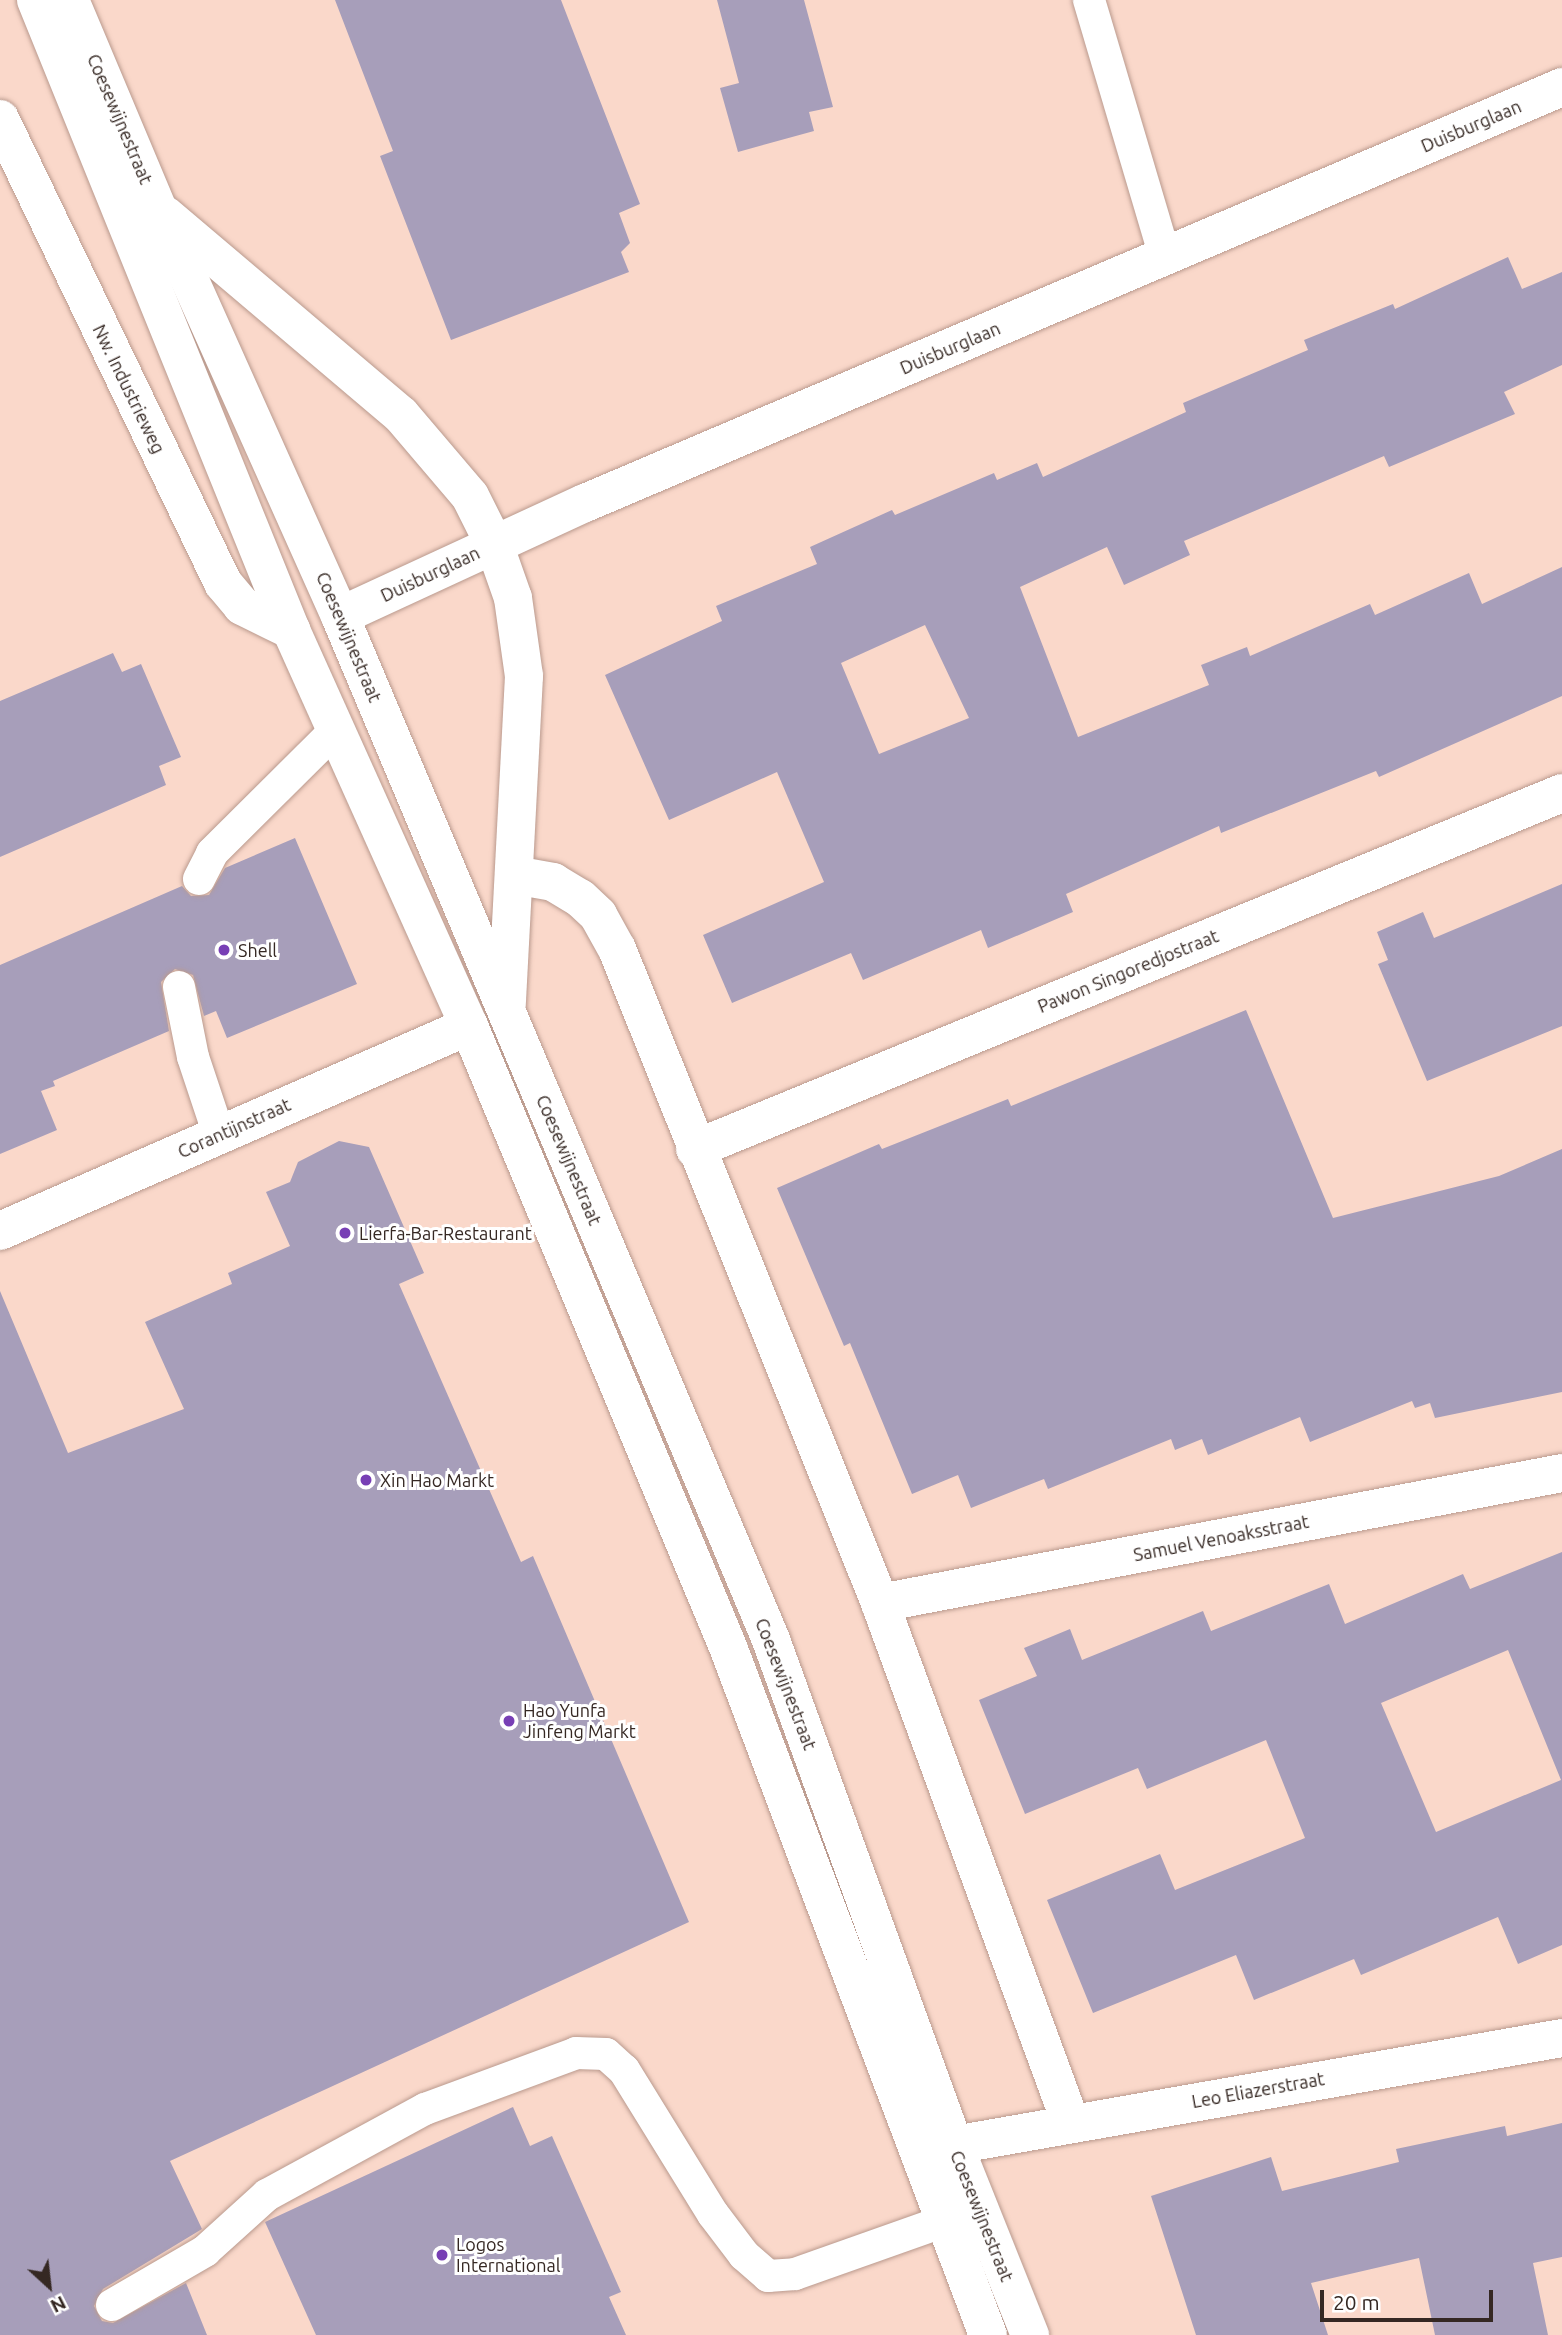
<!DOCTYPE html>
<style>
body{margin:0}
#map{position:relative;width:1562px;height:2335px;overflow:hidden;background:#fad8ca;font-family:Ubuntu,sans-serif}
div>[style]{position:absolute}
.building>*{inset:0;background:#a79eba}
.roads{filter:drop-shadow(0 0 2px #ba9a8e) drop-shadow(0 0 2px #ba9a8e)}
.lane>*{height:32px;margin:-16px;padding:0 16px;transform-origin:16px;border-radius:16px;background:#fff}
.street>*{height:38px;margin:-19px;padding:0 19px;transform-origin:19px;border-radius:19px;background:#fff}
.secondary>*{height:38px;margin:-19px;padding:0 19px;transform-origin:19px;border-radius:19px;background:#fff}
.dots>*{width:19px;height:19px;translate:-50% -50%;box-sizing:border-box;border:4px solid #fff;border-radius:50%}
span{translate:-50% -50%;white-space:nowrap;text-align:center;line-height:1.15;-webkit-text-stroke:6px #fff;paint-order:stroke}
.street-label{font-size:18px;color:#352823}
.poi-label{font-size:18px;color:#352823}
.left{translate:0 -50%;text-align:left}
.north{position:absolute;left:14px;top:2251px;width:70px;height:70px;-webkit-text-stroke:5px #fff;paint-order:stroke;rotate:153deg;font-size:19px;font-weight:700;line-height:28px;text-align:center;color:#352823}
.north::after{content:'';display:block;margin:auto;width:24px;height:32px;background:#352823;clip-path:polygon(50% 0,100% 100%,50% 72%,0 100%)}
.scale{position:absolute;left:1320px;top:2290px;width:173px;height:32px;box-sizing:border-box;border:4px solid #352823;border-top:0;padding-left:9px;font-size:21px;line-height:24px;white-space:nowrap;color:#352823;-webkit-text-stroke:5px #fff;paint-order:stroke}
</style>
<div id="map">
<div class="building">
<div style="clip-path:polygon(335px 0,561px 0,640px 204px,619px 213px,630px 243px,621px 252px,629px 272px,451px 340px,380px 156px,393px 151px)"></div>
<div style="clip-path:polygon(717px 0,804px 0,833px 107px,809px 112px,814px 131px,738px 152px,720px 88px,739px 83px)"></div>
<div style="clip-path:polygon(evenodd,1508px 257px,1522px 289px,1562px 272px,1562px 365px,1504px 392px,1515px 414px,1389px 467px,1384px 456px,1184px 541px,1190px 555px,1124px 585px,1107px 547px,1020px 587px,1078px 737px,1209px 685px,1201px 665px,1247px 647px,1250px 656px,1370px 604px,1375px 615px,1469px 573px,1482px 604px,1562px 567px,1562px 696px,1379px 777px,1376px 771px,1221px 833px,1219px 826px,1066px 894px,1073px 912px,988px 948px,981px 930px,863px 980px,851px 953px,732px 1003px,703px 935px,824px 882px,777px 772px,669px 820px,605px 675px,722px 621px,716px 606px,817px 564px,810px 547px,892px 510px,895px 515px,994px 473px,997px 480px,1037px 463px,1043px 477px,1186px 412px,1183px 403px,1308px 350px,1304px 340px,1393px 304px,1395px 309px,1508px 257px,925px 625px,969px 718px,879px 754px,841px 663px,925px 625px)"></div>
<div style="clip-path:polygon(113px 653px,122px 672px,141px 664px,181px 757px,159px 766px,166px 785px,0 857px,0 701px)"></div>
<div style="clip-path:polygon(295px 838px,357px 984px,227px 1038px,216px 1011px,204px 1016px,193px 975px,175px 969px,161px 982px,169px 1031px,53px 1081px,55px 1086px,41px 1091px,57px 1130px,0 1154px,0 965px,182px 886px,191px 896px,209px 895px,225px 868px)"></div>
<div style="clip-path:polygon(1562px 884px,1562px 1026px,1427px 1081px,1378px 964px,1388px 960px,1377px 932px,1423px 912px,1434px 938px)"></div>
<div style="clip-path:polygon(1246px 1010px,1333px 1218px,1499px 1176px,1562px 1149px,1562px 1392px,1435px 1418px,1430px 1403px,1415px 1408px,1412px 1401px,1310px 1442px,1300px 1417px,1208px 1455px,1202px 1439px,1175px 1450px,1171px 1439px,1048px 1489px,1044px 1479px,971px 1508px,958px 1475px,912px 1494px,850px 1343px,844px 1346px,777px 1188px,879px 1144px,882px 1149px,1008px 1099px,1011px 1106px)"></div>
<div style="clip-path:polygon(339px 1141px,369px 1147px,424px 1273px,399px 1284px,521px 1562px,533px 1556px,689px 1922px,170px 2161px,202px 2229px,103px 2289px,94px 2306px,102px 2321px,113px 2323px,186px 2283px,207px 2335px,0 2335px,0 1291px,68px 1453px,184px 1409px,145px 1322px,232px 1284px,228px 1273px,290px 1246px,266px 1192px,290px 1182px,298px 1162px)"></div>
<div style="clip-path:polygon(evenodd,1562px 1552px,1562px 1945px,1518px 1964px,1498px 1917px,1361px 1975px,1354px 1959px,1254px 2000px,1236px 1955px,1093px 2013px,1047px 1900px,1160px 1854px,1175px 1890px,1305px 1838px,1266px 1740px,1147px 1789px,1138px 1768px,1025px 1814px,979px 1700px,1037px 1676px,1024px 1648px,1070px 1629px,1082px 1660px,1203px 1611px,1211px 1631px,1329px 1584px,1345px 1624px,1463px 1574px,1470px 1589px,1562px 1552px,1508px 1650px,1561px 1780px,1436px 1832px,1381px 1703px,1508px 1650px)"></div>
<div style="clip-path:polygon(513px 2107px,530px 2146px,552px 2136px,621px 2292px,609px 2297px,626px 2335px,316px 2335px,265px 2222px)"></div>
<div style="clip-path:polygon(1562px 2123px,1562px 2257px,1533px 2263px,1548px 2335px,1435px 2335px,1419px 2258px,1311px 2283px,1328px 2335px,1196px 2335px,1151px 2196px,1271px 2157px,1282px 2191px,1399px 2162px,1396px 2149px,1505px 2126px,1507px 2136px)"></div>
</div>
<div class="roads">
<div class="lane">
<div style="left:1089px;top:0;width:267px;rotate:73.5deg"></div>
<div style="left:199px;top:879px;width:29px;rotate:-63deg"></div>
<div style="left:212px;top:853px;width:175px;rotate:-44.8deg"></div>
<div style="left:179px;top:987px;width:71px;rotate:78.7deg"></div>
<div style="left:193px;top:1057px;width:82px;rotate:71.6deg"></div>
<div style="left:112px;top:2305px;width:108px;rotate:-30.1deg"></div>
<div style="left:205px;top:2251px;width:84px;rotate:-42.1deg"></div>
<div style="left:267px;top:2195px;width:180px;rotate:-28.6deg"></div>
<div style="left:425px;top:2109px;width:161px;rotate:-20.3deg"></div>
<div style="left:576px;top:2053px;width:30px;rotate:2deg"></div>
<div style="left:606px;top:2054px;width:24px;rotate:42deg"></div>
<div style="left:624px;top:2070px;width:169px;rotate:58.3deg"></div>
<div style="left:713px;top:2214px;width:51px;rotate:52.9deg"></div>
<div style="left:744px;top:2255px;width:32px;rotate:41deg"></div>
<div style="left:768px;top:2276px;width:27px;rotate:-4deg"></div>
<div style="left:795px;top:2274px;width:159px;rotate:-19.5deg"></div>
</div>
<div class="street">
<div style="left:0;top:119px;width:515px;rotate:64.33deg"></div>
<div style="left:223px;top:583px;width:30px;rotate:50deg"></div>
<div style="left:242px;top:606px;width:55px;rotate:26.1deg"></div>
<div style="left:514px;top:875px;width:40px;rotate:10deg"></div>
<div style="left:553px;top:882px;width:31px;rotate:31deg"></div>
<div style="left:580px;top:898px;width:25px;rotate:43deg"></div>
<div style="left:598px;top:915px;width:39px;rotate:61deg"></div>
<div style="left:617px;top:949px;width:705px;rotate:68.09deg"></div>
<div style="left:880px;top:1603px;width:552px;rotate:69.86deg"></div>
<div style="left:695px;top:1149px;width:937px;rotate:-22.32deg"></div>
<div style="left:880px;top:1603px;width:694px;rotate:-10.79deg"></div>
<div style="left:954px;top:2145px;width:617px;rotate:-9.98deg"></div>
</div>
<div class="secondary">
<div style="left:36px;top:0;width:680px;rotate:67.96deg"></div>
<div style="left:291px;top:630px;width:434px;rotate:65.8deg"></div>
<div style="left:469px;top:1026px;width:673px;rotate:67.36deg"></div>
<div style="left:728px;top:1647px;width:735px;rotate:69.3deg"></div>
<div style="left:70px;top:0;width:227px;rotate:67.2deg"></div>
<div style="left:158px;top:209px;width:446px;rotate:65.9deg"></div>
<div style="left:340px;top:616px;width:1111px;rotate:67.17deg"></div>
<div style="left:771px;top:1640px;width:537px;rotate:70.08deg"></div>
<div style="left:954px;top:2145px;width:205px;rotate:68.2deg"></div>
<div style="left:165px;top:215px;width:309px;rotate:40.3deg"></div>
<div style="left:401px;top:415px;width:106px;rotate:49.6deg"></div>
<div style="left:470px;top:496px;width:54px;rotate:63.4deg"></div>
<div style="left:494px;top:544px;width:57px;rotate:70.6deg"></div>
<div style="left:513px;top:598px;width:79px;rotate:82deg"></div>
<div style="left:524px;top:676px;width:328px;rotate:93deg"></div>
<div style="left:340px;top:616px;width:270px;rotate:-24.8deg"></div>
<div style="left:585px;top:503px;width:1062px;rotate:-23.06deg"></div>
<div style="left:0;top:1231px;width:512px;rotate:-23.61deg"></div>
</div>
</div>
<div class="dots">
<div style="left:224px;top:950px;background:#783fb5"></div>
<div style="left:345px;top:1233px;background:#783fb5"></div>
<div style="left:366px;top:1480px;background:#783fb5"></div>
<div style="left:509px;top:1721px;background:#783fb5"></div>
<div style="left:442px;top:2255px;background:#783fb5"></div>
</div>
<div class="street-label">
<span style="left:120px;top:119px;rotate:67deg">Coesewijnestraat</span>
<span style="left:1471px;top:126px;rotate:-23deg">Duisburglaan</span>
<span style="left:950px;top:348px;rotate:-23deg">Duisburglaan</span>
<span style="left:129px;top:389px;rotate:64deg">Nw. Industrieweg</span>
<span style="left:430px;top:574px;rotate:-25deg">Duisburglaan</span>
<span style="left:349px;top:637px;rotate:67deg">Coesewijnestraat</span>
<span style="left:1128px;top:971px;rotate:-22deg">Pawon Singoredjostraat</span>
<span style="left:234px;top:1128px;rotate:-24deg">Corantijnstraat</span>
<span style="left:569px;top:1160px;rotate:67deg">Coesewijnestraat</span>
<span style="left:1221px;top:1538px;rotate:-11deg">Samuel Venoaksstraat</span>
<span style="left:786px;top:1684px;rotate:69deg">Coesewijnestraat</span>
<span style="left:1258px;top:2090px;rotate:-10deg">Leo Eliazerstraat</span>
<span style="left:982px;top:2216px;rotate:68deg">Coesewijnestraat</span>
</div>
<div class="poi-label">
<span class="left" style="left:238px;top:950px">Shell</span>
<span class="left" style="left:359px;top:1233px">Lierfa-Bar-Restaurant</span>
<span class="left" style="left:380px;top:1480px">Xin Hao Markt</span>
<span class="left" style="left:523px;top:1721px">Hao Yunfa<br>Jinfeng Markt</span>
<span class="left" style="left:456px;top:2255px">Logos<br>International</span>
</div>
<div class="north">N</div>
<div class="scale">20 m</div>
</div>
